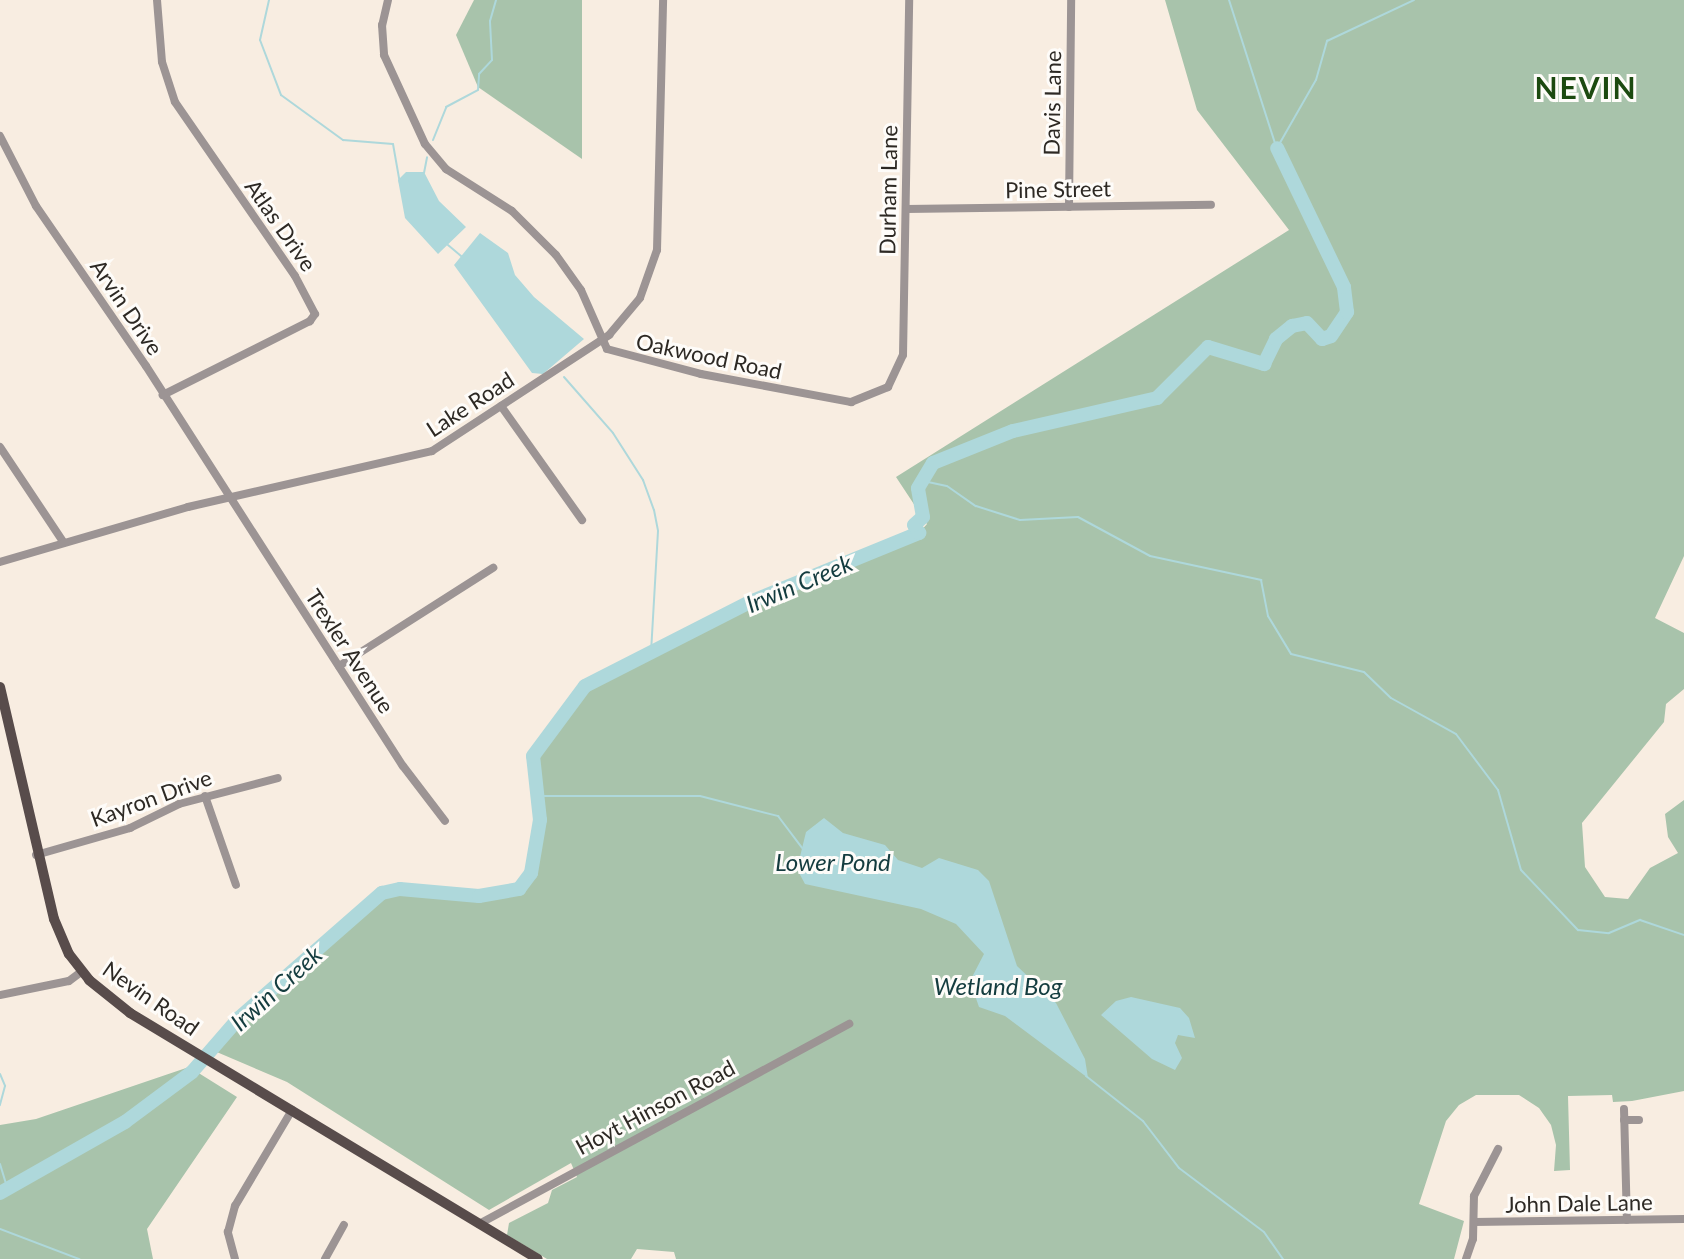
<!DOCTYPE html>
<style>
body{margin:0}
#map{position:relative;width:1684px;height:1259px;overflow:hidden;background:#f8ede1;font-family:Lato,sans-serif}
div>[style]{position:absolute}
.forest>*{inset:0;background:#a8c3ab}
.water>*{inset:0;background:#aed8db}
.stream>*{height:2px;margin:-1px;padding:0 1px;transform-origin:1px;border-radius:1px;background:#aed8db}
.river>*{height:14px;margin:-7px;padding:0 7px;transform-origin:7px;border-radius:7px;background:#aed8db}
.minor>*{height:8px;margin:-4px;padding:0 4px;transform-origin:4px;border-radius:4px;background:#9c9494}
.major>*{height:10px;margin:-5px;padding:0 5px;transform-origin:5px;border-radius:5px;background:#584c4b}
span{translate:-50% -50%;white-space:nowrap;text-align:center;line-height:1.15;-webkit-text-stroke:6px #fefcf9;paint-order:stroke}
.street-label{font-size:22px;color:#2d2924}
.water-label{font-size:24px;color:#143c3f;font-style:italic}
.district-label{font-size:30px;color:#1c4a10;font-weight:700;letter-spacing:2px}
</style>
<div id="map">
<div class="forest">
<div style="clip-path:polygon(474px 0,582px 0,582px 159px,478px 87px,456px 35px)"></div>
<div style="clip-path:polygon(1165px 0,1684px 0,1684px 556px,1655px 618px,1684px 633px,1684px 689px,1666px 704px,1664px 722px,1582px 823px,1585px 867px,1605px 897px,1628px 899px,1650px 868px,1678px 853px,1668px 837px,1665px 814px,1684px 800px,1684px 1091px,1632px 1101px,1613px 1102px,1612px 1095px,1568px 1096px,1570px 1170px,1554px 1171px,1556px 1145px,1551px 1125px,1539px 1108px,1519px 1095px,1476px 1095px,1459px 1105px,1446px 1121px,1419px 1204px,1464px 1221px,1454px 1259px,676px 1259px,674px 1252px,637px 1249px,631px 1259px,547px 1259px,507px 1235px,509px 1223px,548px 1203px,552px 1190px,577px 1177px,571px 1163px,489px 1210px,287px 1082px,212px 1050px,310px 952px,382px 893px,400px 889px,479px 896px,519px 889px,531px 873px,540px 820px,533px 756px,585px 686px,750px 602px,919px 533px,927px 524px,896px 477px,1289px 230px,1197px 110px)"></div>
<div style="clip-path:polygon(189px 1067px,237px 1097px,147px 1229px,153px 1259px,0 1259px,0 1125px,36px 1119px)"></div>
</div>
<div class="water">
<div style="clip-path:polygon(406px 172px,424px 172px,439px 201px,466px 227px,438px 254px,405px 218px,398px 180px)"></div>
<div style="clip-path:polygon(480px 233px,508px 253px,515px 275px,534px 297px,584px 339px,543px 374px,532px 373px,454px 265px)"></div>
<div style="clip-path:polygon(824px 818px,843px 833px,885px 845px,898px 860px,922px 868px,939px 858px,978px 870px,989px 881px,1017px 966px,1056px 1003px,1085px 1059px,1088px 1078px,1005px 1016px,979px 1007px,970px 981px,984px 954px,956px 924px,921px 909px,805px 884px,797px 869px,806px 832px)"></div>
<div style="clip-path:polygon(1131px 997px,1180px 1008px,1189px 1018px,1195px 1038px,1178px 1035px,1175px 1043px,1182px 1058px,1175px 1070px,1152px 1059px,1101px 1015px,1116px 1001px)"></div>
</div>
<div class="stream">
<div style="left:269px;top:0;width:41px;rotate:102.7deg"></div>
<div style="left:260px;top:40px;width:59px;rotate:69.1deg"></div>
<div style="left:281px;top:95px;width:77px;rotate:36deg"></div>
<div style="left:343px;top:140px;width:50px;rotate:4.6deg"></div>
<div style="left:393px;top:144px;width:39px;rotate:80deg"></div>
<div style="left:1229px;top:0;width:153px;rotate:72.2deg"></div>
<div style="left:433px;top:140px;width:35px;rotate:-68deg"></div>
<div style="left:446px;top:107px;width:36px;rotate:-28deg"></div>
<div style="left:478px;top:90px;width:16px;rotate:-86deg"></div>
<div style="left:479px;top:74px;width:19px;rotate:-47deg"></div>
<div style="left:492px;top:60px;width:39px;rotate:-93deg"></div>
<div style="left:490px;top:21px;width:22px;rotate:-74deg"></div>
<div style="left:1277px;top:148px;width:78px;rotate:-60.2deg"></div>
<div style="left:1316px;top:80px;width:41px;rotate:-74.2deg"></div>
<div style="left:1327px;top:41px;width:96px;rotate:-25.2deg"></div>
<div style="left:424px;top:173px;width:16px;rotate:-79deg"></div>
<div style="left:448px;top:245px;width:17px;rotate:40deg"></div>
<div style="left:564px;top:377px;width:74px;rotate:48.8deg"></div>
<div style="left:613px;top:433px;width:56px;rotate:57.4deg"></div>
<div style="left:643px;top:480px;width:32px;rotate:70deg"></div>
<div style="left:654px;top:510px;width:21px;rotate:79deg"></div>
<div style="left:658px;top:531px;width:121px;rotate:93.3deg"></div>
<div style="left:918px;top:488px;width:12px;rotate:-31deg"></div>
<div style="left:928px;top:482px;width:19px;rotate:12deg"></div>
<div style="left:947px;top:486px;width:35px;rotate:35deg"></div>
<div style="left:976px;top:506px;width:46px;rotate:17.7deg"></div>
<div style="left:1020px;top:520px;width:58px;rotate:-3deg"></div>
<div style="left:1078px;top:517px;width:82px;rotate:28.4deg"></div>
<div style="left:1150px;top:556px;width:114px;rotate:12.2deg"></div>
<div style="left:1261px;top:580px;width:37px;rotate:79deg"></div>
<div style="left:1268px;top:616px;width:44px;rotate:58.8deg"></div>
<div style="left:1291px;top:654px;width:75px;rotate:13.9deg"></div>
<div style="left:1364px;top:672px;width:37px;rotate:44deg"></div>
<div style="left:1391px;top:698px;width:74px;rotate:29deg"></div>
<div style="left:1456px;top:734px;width:70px;rotate:53.1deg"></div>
<div style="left:1498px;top:790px;width:83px;rotate:74deg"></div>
<div style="left:1521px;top:870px;width:83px;rotate:46.5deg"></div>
<div style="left:1578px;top:930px;width:31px;rotate:6deg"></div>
<div style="left:1609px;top:933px;width:34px;rotate:-23deg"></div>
<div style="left:1640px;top:920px;width:46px;rotate:18.8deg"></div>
<div style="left:538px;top:796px;width:162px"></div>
<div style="left:700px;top:796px;width:81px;rotate:14.4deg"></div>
<div style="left:778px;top:816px;width:40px;rotate:53deg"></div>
<div style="left:0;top:1074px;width:13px;rotate:67deg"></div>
<div style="left:5px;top:1086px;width:20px;rotate:105deg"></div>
<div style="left:1086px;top:1076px;width:73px;rotate:38.3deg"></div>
<div style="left:1143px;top:1121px;width:59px;rotate:52.5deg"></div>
<div style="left:1179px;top:1168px;width:106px;rotate:37deg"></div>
<div style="left:1264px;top:1232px;width:33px;rotate:55deg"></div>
<div style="left:0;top:1164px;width:30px;rotate:73deg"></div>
<div style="left:0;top:1229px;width:85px;rotate:20.8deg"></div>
</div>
<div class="river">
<div style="left:0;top:1193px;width:144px;rotate:-29.6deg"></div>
<div style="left:125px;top:1122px;width:84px;rotate:-36.7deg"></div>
<div style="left:192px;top:1072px;width:72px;rotate:-49deg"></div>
<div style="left:239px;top:1018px;width:190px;rotate:-41.2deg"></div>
<div style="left:382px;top:893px;width:18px;rotate:-13deg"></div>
<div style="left:400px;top:889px;width:79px;rotate:5.1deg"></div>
<div style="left:479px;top:896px;width:41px;rotate:-9.9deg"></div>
<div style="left:519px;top:889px;width:20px;rotate:-53deg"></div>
<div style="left:531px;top:873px;width:54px;rotate:-80.4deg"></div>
<div style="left:540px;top:820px;width:64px;rotate:-96.2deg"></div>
<div style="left:533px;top:756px;width:87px;rotate:-53.4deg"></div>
<div style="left:585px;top:686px;width:185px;rotate:-27deg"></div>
<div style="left:750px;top:602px;width:183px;rotate:-22.2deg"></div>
<div style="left:919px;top:533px;width:9px;rotate:-122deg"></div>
<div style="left:914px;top:525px;width:12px;rotate:-42deg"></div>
<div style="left:923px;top:517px;width:29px;rotate:-100deg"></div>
<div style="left:918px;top:488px;width:29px;rotate:-59deg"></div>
<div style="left:933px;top:463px;width:86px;rotate:-21.8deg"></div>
<div style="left:1013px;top:431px;width:148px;rotate:-12.9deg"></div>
<div style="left:1157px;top:398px;width:72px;rotate:-45deg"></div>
<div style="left:1208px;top:347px;width:59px;rotate:16.9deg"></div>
<div style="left:1264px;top:364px;width:28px;rotate:-64deg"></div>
<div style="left:1276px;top:339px;width:21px;rotate:-39deg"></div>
<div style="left:1292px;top:326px;width:15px;rotate:-11deg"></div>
<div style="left:1307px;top:323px;width:22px;rotate:47deg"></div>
<div style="left:1322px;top:339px;width:9px;rotate:-18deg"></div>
<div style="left:1331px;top:336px;width:29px;rotate:-56deg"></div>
<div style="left:1347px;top:312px;width:25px;rotate:-97deg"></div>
<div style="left:1344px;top:287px;width:154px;rotate:-115.7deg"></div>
</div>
<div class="minor">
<div style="left:157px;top:0;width:62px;rotate:85.4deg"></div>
<div style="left:162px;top:62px;width:42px;rotate:72deg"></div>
<div style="left:175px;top:102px;width:211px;rotate:55.4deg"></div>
<div style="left:295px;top:276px;width:43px;rotate:62.2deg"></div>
<div style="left:315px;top:314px;width:9px;rotate:126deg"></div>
<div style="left:310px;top:321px;width:165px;rotate:153.3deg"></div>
<div style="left:388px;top:0;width:26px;rotate:103deg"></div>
<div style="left:382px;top:25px;width:30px;rotate:86deg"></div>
<div style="left:384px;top:55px;width:98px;rotate:65.3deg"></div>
<div style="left:425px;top:144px;width:33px;rotate:50deg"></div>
<div style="left:446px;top:169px;width:78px;rotate:32.5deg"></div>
<div style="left:512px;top:211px;width:62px;rotate:45deg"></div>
<div style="left:556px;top:255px;width:43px;rotate:54.5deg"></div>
<div style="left:581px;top:290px;width:64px;rotate:66.2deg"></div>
<div style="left:607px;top:349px;width:97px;rotate:14.9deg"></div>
<div style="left:701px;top:374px;width:153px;rotate:10.6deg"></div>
<div style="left:851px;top:402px;width:40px;rotate:-22deg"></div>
<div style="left:888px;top:387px;width:35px;rotate:-65deg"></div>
<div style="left:903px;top:355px;width:355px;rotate:-89deg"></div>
<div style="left:0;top:136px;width:79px;rotate:62.8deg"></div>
<div style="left:36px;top:206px;width:194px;rotate:55.5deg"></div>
<div style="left:146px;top:366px;width:475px;rotate:57.3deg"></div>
<div style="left:403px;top:766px;width:69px;rotate:52.6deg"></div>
<div style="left:1069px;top:207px;width:207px;rotate:-89.4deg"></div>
<div style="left:906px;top:209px;width:305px;rotate:-0.8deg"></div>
<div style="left:501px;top:406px;width:140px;rotate:54.6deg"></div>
<div style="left:0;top:447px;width:115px;rotate:56.3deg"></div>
<div style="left:0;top:562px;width:196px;rotate:-16.3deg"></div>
<div style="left:188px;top:507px;width:250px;rotate:-12.9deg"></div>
<div style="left:432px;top:451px;width:212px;rotate:-33.2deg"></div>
<div style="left:609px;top:335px;width:48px;rotate:-50deg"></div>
<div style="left:640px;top:298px;width:51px;rotate:-70.5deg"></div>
<div style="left:657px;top:250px;width:250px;rotate:-88.6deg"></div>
<div style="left:339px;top:666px;width:183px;rotate:-32.5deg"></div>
<div style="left:205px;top:796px;width:94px;rotate:70.8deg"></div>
<div style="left:36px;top:855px;width:98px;rotate:-16deg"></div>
<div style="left:130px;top:828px;width:55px;rotate:-26.1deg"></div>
<div style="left:179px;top:804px;width:102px;rotate:-14.7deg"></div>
<div style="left:0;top:995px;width:70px;rotate:-11.5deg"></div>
<div style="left:69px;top:981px;width:15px;rotate:-37deg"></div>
<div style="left:1624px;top:1109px;width:111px;rotate:88.5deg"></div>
<div style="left:1624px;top:1120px;width:15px"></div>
<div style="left:1474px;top:1222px;width:210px;rotate:-0.8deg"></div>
<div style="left:479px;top:1224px;width:421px;rotate:-28.4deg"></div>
<div style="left:235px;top:1259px;width:28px;rotate:-105deg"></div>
<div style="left:228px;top:1232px;width:27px;rotate:-75deg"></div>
<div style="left:235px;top:1206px;width:112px;rotate:-59.3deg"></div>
<div style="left:325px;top:1259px;width:39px;rotate:-61deg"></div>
<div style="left:1466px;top:1259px;width:21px;rotate:-71deg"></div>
<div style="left:1473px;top:1239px;width:43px;rotate:-88.7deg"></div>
<div style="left:1474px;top:1196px;width:53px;rotate:-62.9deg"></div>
</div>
<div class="major">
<div style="left:0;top:687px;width:238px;rotate:76.9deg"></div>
<div style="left:54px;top:919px;width:38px;rotate:67deg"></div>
<div style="left:69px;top:954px;width:33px;rotate:52deg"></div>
<div style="left:89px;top:980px;width:53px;rotate:38.8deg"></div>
<div style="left:130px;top:1013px;width:476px;rotate:31.1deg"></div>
</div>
<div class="street-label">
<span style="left:1052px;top:103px;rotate:-89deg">Davis Lane</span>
<span style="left:1058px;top:189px;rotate:-1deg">Pine Street</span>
<span style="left:888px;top:190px;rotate:-89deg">Durham Lane</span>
<span style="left:281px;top:225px;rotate:55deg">Atlas Drive</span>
<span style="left:127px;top:307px;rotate:56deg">Arvin Drive</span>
<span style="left:709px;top:356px;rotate:12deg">Oakwood Road</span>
<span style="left:470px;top:404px;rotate:-33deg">Lake Road</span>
<span style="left:350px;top:651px;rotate:57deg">Trexler Avenue</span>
<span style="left:151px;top:798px;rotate:-20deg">Kayron Drive</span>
<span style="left:151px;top:998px;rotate:35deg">Nevin Road</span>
<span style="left:655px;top:1107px;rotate:-28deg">Hoyt Hinson Road</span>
<span style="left:1579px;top:1203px;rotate:-1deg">John Dale Lane</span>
</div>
<div class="water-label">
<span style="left:799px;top:583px;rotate:-23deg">Irwin Creek</span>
<span style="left:833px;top:862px">Lower Pond</span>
<span style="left:998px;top:986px">Wetland Bog</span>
<span style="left:276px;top:988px;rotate:-42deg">Irwin Creek</span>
</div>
<div class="district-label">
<span style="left:1586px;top:87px">NEVIN</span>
</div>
</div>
